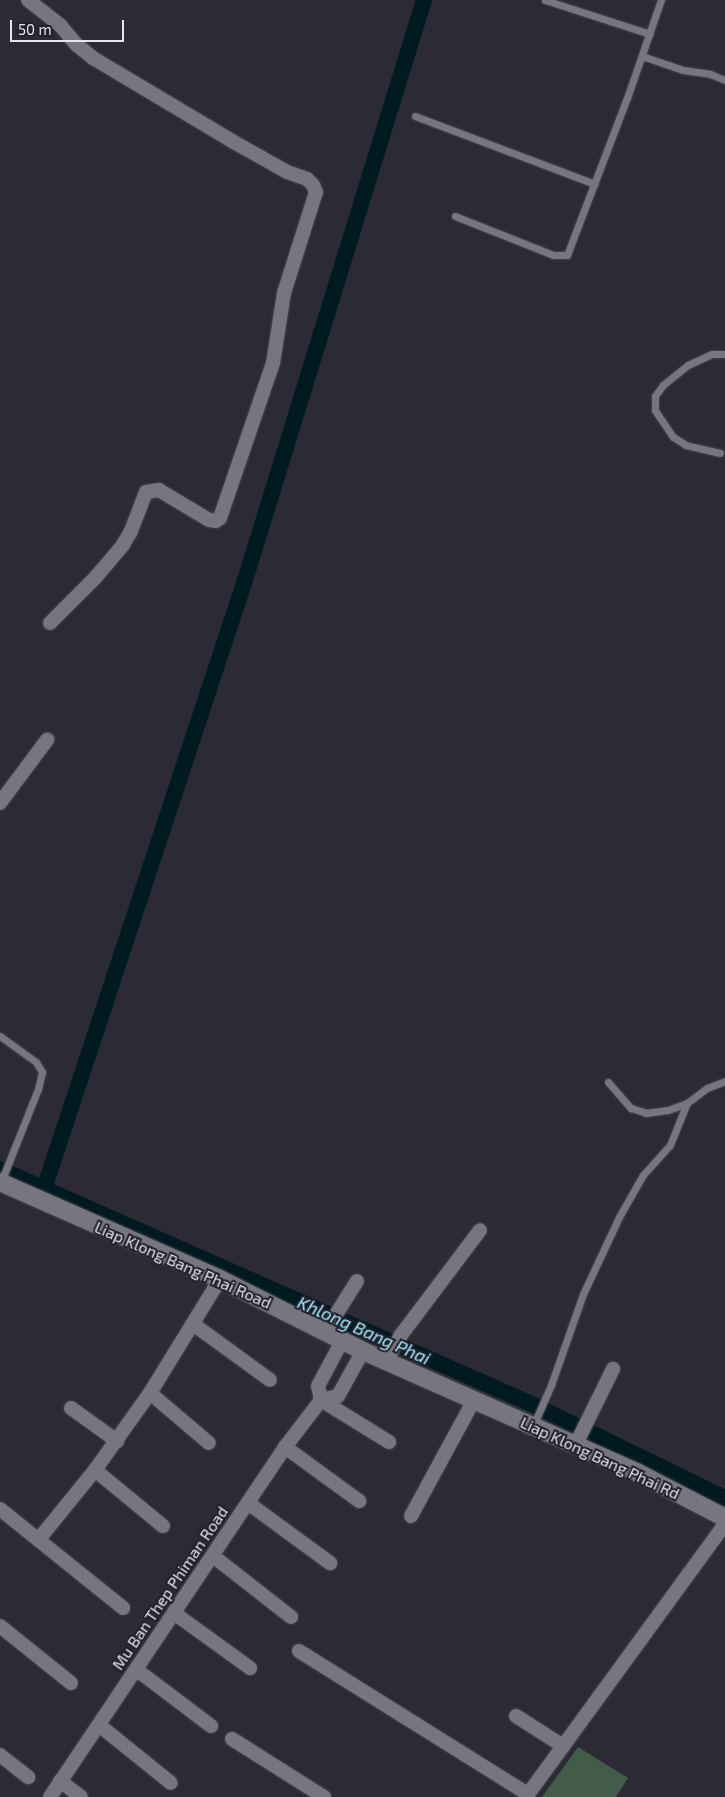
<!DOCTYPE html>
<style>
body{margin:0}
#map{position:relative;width:725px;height:1797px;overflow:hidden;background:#2c2a34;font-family:"Exo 2",sans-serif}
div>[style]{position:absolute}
.green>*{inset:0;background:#425c49}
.canal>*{height:16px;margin:-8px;padding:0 8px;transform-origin:8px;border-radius:8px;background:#001a22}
.roads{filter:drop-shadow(0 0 1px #46454d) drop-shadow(0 0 1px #46454d)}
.service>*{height:7px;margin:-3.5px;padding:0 3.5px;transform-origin:3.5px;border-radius:3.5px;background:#777580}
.minor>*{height:14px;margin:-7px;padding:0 7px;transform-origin:7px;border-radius:7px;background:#777580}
.tertiary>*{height:18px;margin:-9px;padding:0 9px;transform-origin:9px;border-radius:9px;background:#777580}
span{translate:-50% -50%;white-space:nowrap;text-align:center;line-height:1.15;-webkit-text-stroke:4px #22202a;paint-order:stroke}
.street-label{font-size:16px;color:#e6e5eb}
.water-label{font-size:18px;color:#a2e9fe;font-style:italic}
.scale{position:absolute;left:10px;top:20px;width:114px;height:22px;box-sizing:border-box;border:2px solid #e6e5eb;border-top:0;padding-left:6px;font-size:15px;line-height:18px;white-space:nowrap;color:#e6e5eb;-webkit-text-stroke:4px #22202a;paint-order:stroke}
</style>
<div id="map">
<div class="green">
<div style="clip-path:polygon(578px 1747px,628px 1778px,616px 1797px,542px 1797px)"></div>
</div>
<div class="canal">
<div style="left:0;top:1169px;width:586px;rotate:23.85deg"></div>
<div style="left:536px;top:1406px;width:210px;rotate:26deg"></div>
<div style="left:44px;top:1189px;width:641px;rotate:-71.73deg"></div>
<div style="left:245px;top:580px;width:607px;rotate:-72.85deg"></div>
</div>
<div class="roads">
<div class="service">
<div style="left:545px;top:0;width:110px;rotate:17.9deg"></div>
<div style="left:642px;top:56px;width:43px;rotate:18.9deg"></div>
<div style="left:683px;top:70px;width:27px;rotate:8deg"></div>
<div style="left:710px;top:74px;width:16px;rotate:22deg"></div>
<div style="left:415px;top:116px;width:192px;rotate:20.7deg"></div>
<div style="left:455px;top:216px;width:105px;rotate:21.7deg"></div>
<div style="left:553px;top:255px;width:14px"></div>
<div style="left:567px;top:255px;width:168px;rotate:-69.1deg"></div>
<div style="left:627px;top:98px;width:104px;rotate:-70.9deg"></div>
<div style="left:720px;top:453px;width:35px;rotate:-167deg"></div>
<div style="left:686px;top:445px;width:15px;rotate:-148deg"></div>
<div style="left:673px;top:437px;width:32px;rotate:-124deg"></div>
<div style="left:655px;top:410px;width:14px;rotate:-90deg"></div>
<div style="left:655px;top:396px;width:14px;rotate:-54deg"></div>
<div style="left:663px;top:385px;width:32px;rotate:-39deg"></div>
<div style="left:688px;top:365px;width:26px;rotate:-25deg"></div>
<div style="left:712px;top:354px;width:13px"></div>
<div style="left:0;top:1036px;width:44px;rotate:35.8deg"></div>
<div style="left:36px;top:1062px;width:12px;rotate:59deg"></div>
<div style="left:42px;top:1072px;width:17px;rotate:103deg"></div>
<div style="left:38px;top:1089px;width:100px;rotate:111.7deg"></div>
<div style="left:608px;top:1082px;width:35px;rotate:49deg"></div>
<div style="left:631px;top:1108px;width:16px;rotate:18deg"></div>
<div style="left:646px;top:1113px;width:22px;rotate:-8deg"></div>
<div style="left:668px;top:1110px;width:20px;rotate:-20deg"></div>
<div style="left:687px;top:1103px;width:25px;rotate:-37deg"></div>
<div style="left:707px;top:1088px;width:19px;rotate:-21deg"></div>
<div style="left:533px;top:1426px;width:45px;rotate:-66.3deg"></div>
<div style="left:551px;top:1385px;width:96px;rotate:-70.6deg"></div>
<div style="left:583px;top:1294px;width:85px;rotate:-64.9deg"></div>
<div style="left:619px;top:1217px;width:48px;rotate:-60.3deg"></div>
<div style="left:643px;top:1175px;width:40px;rotate:-48deg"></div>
<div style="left:670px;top:1145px;width:45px;rotate:-68deg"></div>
</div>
<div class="minor">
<div style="left:28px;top:0;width:41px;rotate:38deg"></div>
<div style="left:60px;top:25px;width:26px;rotate:50deg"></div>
<div style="left:77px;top:45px;width:21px;rotate:39deg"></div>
<div style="left:93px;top:58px;width:162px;rotate:30.8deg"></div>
<div style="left:232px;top:141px;width:63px;rotate:29.4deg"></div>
<div style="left:287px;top:172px;width:21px;rotate:19deg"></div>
<div style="left:307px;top:179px;width:8px;rotate:45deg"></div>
<div style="left:313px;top:185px;width:8px;rotate:67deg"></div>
<div style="left:316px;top:192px;width:106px;rotate:107.6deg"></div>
<div style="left:284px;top:293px;width:71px;rotate:98.9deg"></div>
<div style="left:273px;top:363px;width:164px;rotate:108.9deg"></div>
<div style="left:220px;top:518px;width:5px;rotate:143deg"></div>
<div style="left:216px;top:521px;width:7px;rotate:-172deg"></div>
<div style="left:209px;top:520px;width:58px;rotate:-149deg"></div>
<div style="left:159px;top:490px;width:13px;rotate:171deg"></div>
<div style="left:146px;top:492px;width:42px;rotate:111deg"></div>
<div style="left:131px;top:531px;width:16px;rotate:120deg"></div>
<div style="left:123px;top:545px;width:42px;rotate:130.2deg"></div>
<div style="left:96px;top:577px;width:65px;rotate:135deg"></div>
<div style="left:0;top:803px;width:79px;rotate:-53.3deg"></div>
<div style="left:193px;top:1324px;width:95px;rotate:36deg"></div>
<div style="left:325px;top:1332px;width:60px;rotate:-57.9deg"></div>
<div style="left:386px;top:1361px;width:30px;rotate:-60deg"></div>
<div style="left:401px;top:1335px;width:131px;rotate:-53deg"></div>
<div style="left:150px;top:1393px;width:77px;rotate:40.3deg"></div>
<div style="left:321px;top:1400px;width:80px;rotate:31.7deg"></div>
<div style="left:321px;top:1400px;width:14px;rotate:-102deg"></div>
<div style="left:318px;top:1386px;width:51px;rotate:-61.9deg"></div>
<div style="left:71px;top:1408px;width:57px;rotate:35.7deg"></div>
<div style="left:576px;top:1444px;width:84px;rotate:-63.7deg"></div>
<div style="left:285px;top:1447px;width:92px;rotate:36.1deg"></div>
<div style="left:95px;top:1470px;width:88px;rotate:39.5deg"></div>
<div style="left:248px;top:1503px;width:102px;rotate:36.2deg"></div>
<div style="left:0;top:1509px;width:158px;rotate:38.8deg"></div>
<div style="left:411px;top:1516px;width:132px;rotate:-61.5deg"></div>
<div style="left:39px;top:1539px;width:89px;rotate:-50.9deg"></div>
<div style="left:95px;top:1470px;width:95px;rotate:-54.5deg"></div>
<div style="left:150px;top:1393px;width:134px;rotate:-58.4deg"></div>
<div style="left:213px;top:1556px;width:99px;rotate:38deg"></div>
<div style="left:174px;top:1613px;width:94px;rotate:35.9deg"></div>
<div style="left:0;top:1626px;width:91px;rotate:38.8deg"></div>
<div style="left:299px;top:1651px;width:270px;rotate:32deg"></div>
<div style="left:137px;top:1670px;width:93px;rotate:37.1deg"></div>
<div style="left:516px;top:1716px;width:56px;rotate:32.6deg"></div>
<div style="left:99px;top:1725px;width:92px;rotate:38.9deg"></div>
<div style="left:232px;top:1739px;width:109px;rotate:32.2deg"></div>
<div style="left:0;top:1755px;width:36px;rotate:38deg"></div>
<div style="left:60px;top:1781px;width:26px;rotate:37deg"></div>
<div style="left:50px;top:1797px;width:422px;rotate:-56.1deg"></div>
<div style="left:285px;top:1447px;width:59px;rotate:-52.5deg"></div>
<div style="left:321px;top:1400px;width:17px;rotate:-13deg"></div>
<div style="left:338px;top:1396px;width:51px;rotate:-60.9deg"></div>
<div style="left:526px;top:1797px;width:338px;rotate:-53.9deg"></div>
</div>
<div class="tertiary">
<div style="left:0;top:1182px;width:240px;rotate:23.8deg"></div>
<div style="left:220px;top:1279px;width:160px;rotate:26.7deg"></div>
<div style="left:363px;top:1351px;width:301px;rotate:23.9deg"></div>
<div style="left:638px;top:1473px;width:98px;rotate:27.3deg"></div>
</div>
</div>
<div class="street-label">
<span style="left:183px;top:1265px;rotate:24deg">Liap Klong Bang Phai Road</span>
<span style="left:600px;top:1458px;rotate:25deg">Liap Klong Bang Phai Rd</span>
<span style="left:170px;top:1588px;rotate:-56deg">Mu Ban Thep Phiman Road</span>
</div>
<div class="water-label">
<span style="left:364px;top:1330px;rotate:24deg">Khlong Bang Phai</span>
</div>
<div class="scale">50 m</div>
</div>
